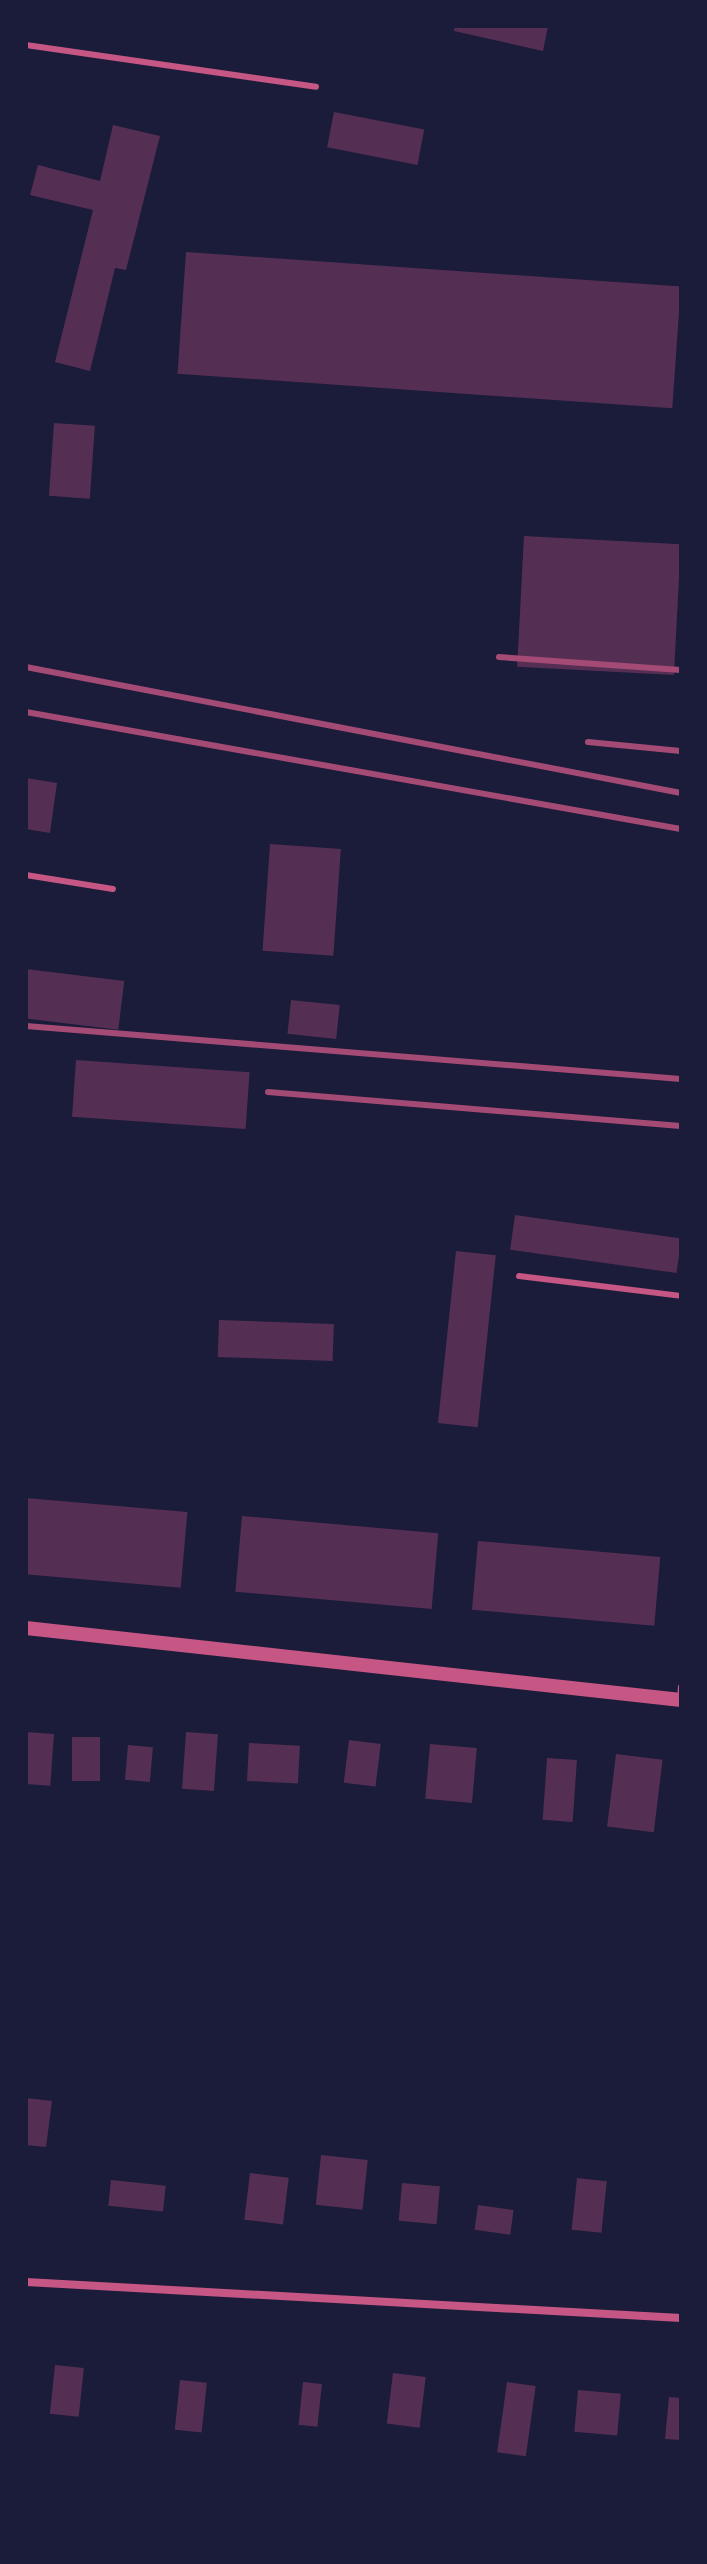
<!DOCTYPE html>
<style>
body{margin:0}
#map{position:relative;width:707px;height:2564px;overflow:hidden;background:#1b1b3a;font-family:"Alegreya Sans",sans-serif}
div>[style]{position:absolute}
.building>*{inset:0;background:#542f53;transform-origin:0 0}
.service>*{height:6px;margin:-3px;padding:0 3px;transform-origin:3px;border-radius:3px;background:#c65784}
.minor>*{height:8px;margin:-4px;padding:0 4px;transform-origin:4px;border-radius:4px;background:#c65784}
.tertiary>*{height:14px;margin:-7px;padding:0 7px;transform-origin:7px;border-radius:7px;background:#c65784}
.rail>*{height:6px;margin:-3px;padding:0 3px;transform-origin:3px;border-radius:3px;background:#a44b75}
span{translate:-50% -50%;white-space:nowrap;text-align:center;line-height:1.15;-webkit-text-stroke:7px #1b1b3a;paint-order:stroke}
.frame{position:absolute;inset:0;border:28px solid #1b1b3a;pointer-events:none}
</style>
<div id="map">
<div class="building">
<div style="clip-path:polygon(455px 26px,548px 26px,543px 51px,454px 31px)"></div>
<div style="left:334px;top:112px;width:92px;height:36px;rotate:11deg"></div>
<div style="clip-path:polygon(113px 125px,160px 136px,126px 270px,115px 268px,90px 371px,55px 362px,93px 210px,30px 195px,38px 165px,100px 181px)"></div>
<div style="left:186px;top:252px;width:496px;height:122px;rotate:4deg"></div>
<div style="left:54px;top:423px;width:41px;height:73px;rotate:4deg"></div>
<div style="left:524px;top:536px;width:157px;height:131px;rotate:3deg"></div>
<div style="clip-path:polygon(26px 778px,57px 783px,50px 833px,26px 829px)"></div>
<div style="left:270px;top:844px;width:71px;height:107px;rotate:4deg"></div>
<div style="left:26px;top:969px;width:99px;height:49px;rotate:7deg"></div>
<div style="left:291px;top:1000px;width:49px;height:34px;rotate:6deg"></div>
<div style="left:76px;top:1060px;width:174px;height:57px;rotate:4deg"></div>
<div style="left:515px;top:1215px;width:168px;height:35px;rotate:8deg"></div>
<div style="left:456px;top:1251px;width:40px;height:173px;rotate:6deg"></div>
<div style="left:219px;top:1320px;width:115px;height:37px;rotate:2deg"></div>
<div style="left:26px;top:1498px;width:162px;height:76px;rotate:5deg"></div>
<div style="left:242px;top:1516px;width:197px;height:76px;rotate:5deg"></div>
<div style="left:478px;top:1541px;width:183px;height:69px;rotate:5deg"></div>
<div style="left:26px;top:1732px;width:28px;height:52px;rotate:4deg"></div>
<div style="left:186px;top:1732px;width:32px;height:57px;rotate:4deg"></div>
<div style="left:72px;top:1737px;width:28px;height:44px"></div>
<div style="left:349px;top:1740px;width:32px;height:43px;rotate:7deg"></div>
<div style="left:249px;top:1743px;width:51px;height:38px;rotate:3deg"></div>
<div style="left:430px;top:1744px;width:47px;height:55px;rotate:5deg"></div>
<div style="left:128px;top:1745px;width:25px;height:35px;rotate:5deg"></div>
<div style="left:616px;top:1754px;width:47px;height:73px;rotate:7deg"></div>
<div style="left:547px;top:1758px;width:30px;height:62px;rotate:4deg"></div>
<div style="clip-path:polygon(26px 2098px,52px 2101px,46px 2147px,26px 2145px)"></div>
<div style="left:321px;top:2155px;width:47px;height:50px;rotate:6deg"></div>
<div style="left:250px;top:2173px;width:39px;height:47px;rotate:7deg"></div>
<div style="left:577px;top:2178px;width:30px;height:52px;rotate:6deg"></div>
<div style="left:111px;top:2180px;width:55px;height:26px;rotate:6deg"></div>
<div style="left:402px;top:2183px;width:38px;height:38px;rotate:5deg"></div>
<div style="left:478px;top:2205px;width:36px;height:25px;rotate:8deg"></div>
<div style="left:55px;top:2365px;width:29px;height:49px;rotate:6deg"></div>
<div style="left:393px;top:2373px;width:33px;height:51px;rotate:7deg"></div>
<div style="left:180px;top:2380px;width:27px;height:50px;rotate:6deg"></div>
<div style="left:303px;top:2382px;width:19px;height:43px;rotate:6deg"></div>
<div style="left:507px;top:2382px;width:29px;height:71px;rotate:8deg"></div>
<div style="left:578px;top:2390px;width:43px;height:42px;rotate:5deg"></div>
<div style="clip-path:polygon(669px 2397px,681px 2398px,681px 2440px,665px 2439px)"></div>
</div>
<div class="service">
<div style="left:26px;top:45px;width:293px;rotate:8.2deg"></div>
<div style="left:26px;top:875px;width:88px;rotate:9.1deg"></div>
<div style="left:519px;top:1276px;width:163px;rotate:7deg"></div>
<div style="left:680px;top:1700px;width:13px;rotate:-86deg"></div>
</div>
<div class="minor">
<div style="left:26px;top:2282px;width:656px;rotate:3.15deg"></div>
</div>
<div class="tertiary">
<div style="left:26px;top:1628px;width:659px;rotate:6.27deg"></div>
</div>
<div class="rail">
<div style="left:499px;top:657px;width:182px;rotate:4.1deg"></div>
<div style="left:26px;top:667px;width:667px;rotate:10.89deg"></div>
<div style="left:26px;top:712px;width:665px;rotate:10.13deg"></div>
<div style="left:588px;top:742px;width:93px;rotate:5.5deg"></div>
<div style="left:26px;top:1026px;width:657px;rotate:4.63deg"></div>
<div style="left:268px;top:1092px;width:414px;rotate:4.7deg"></div>
</div>
<div class="frame"></div>
</div>
